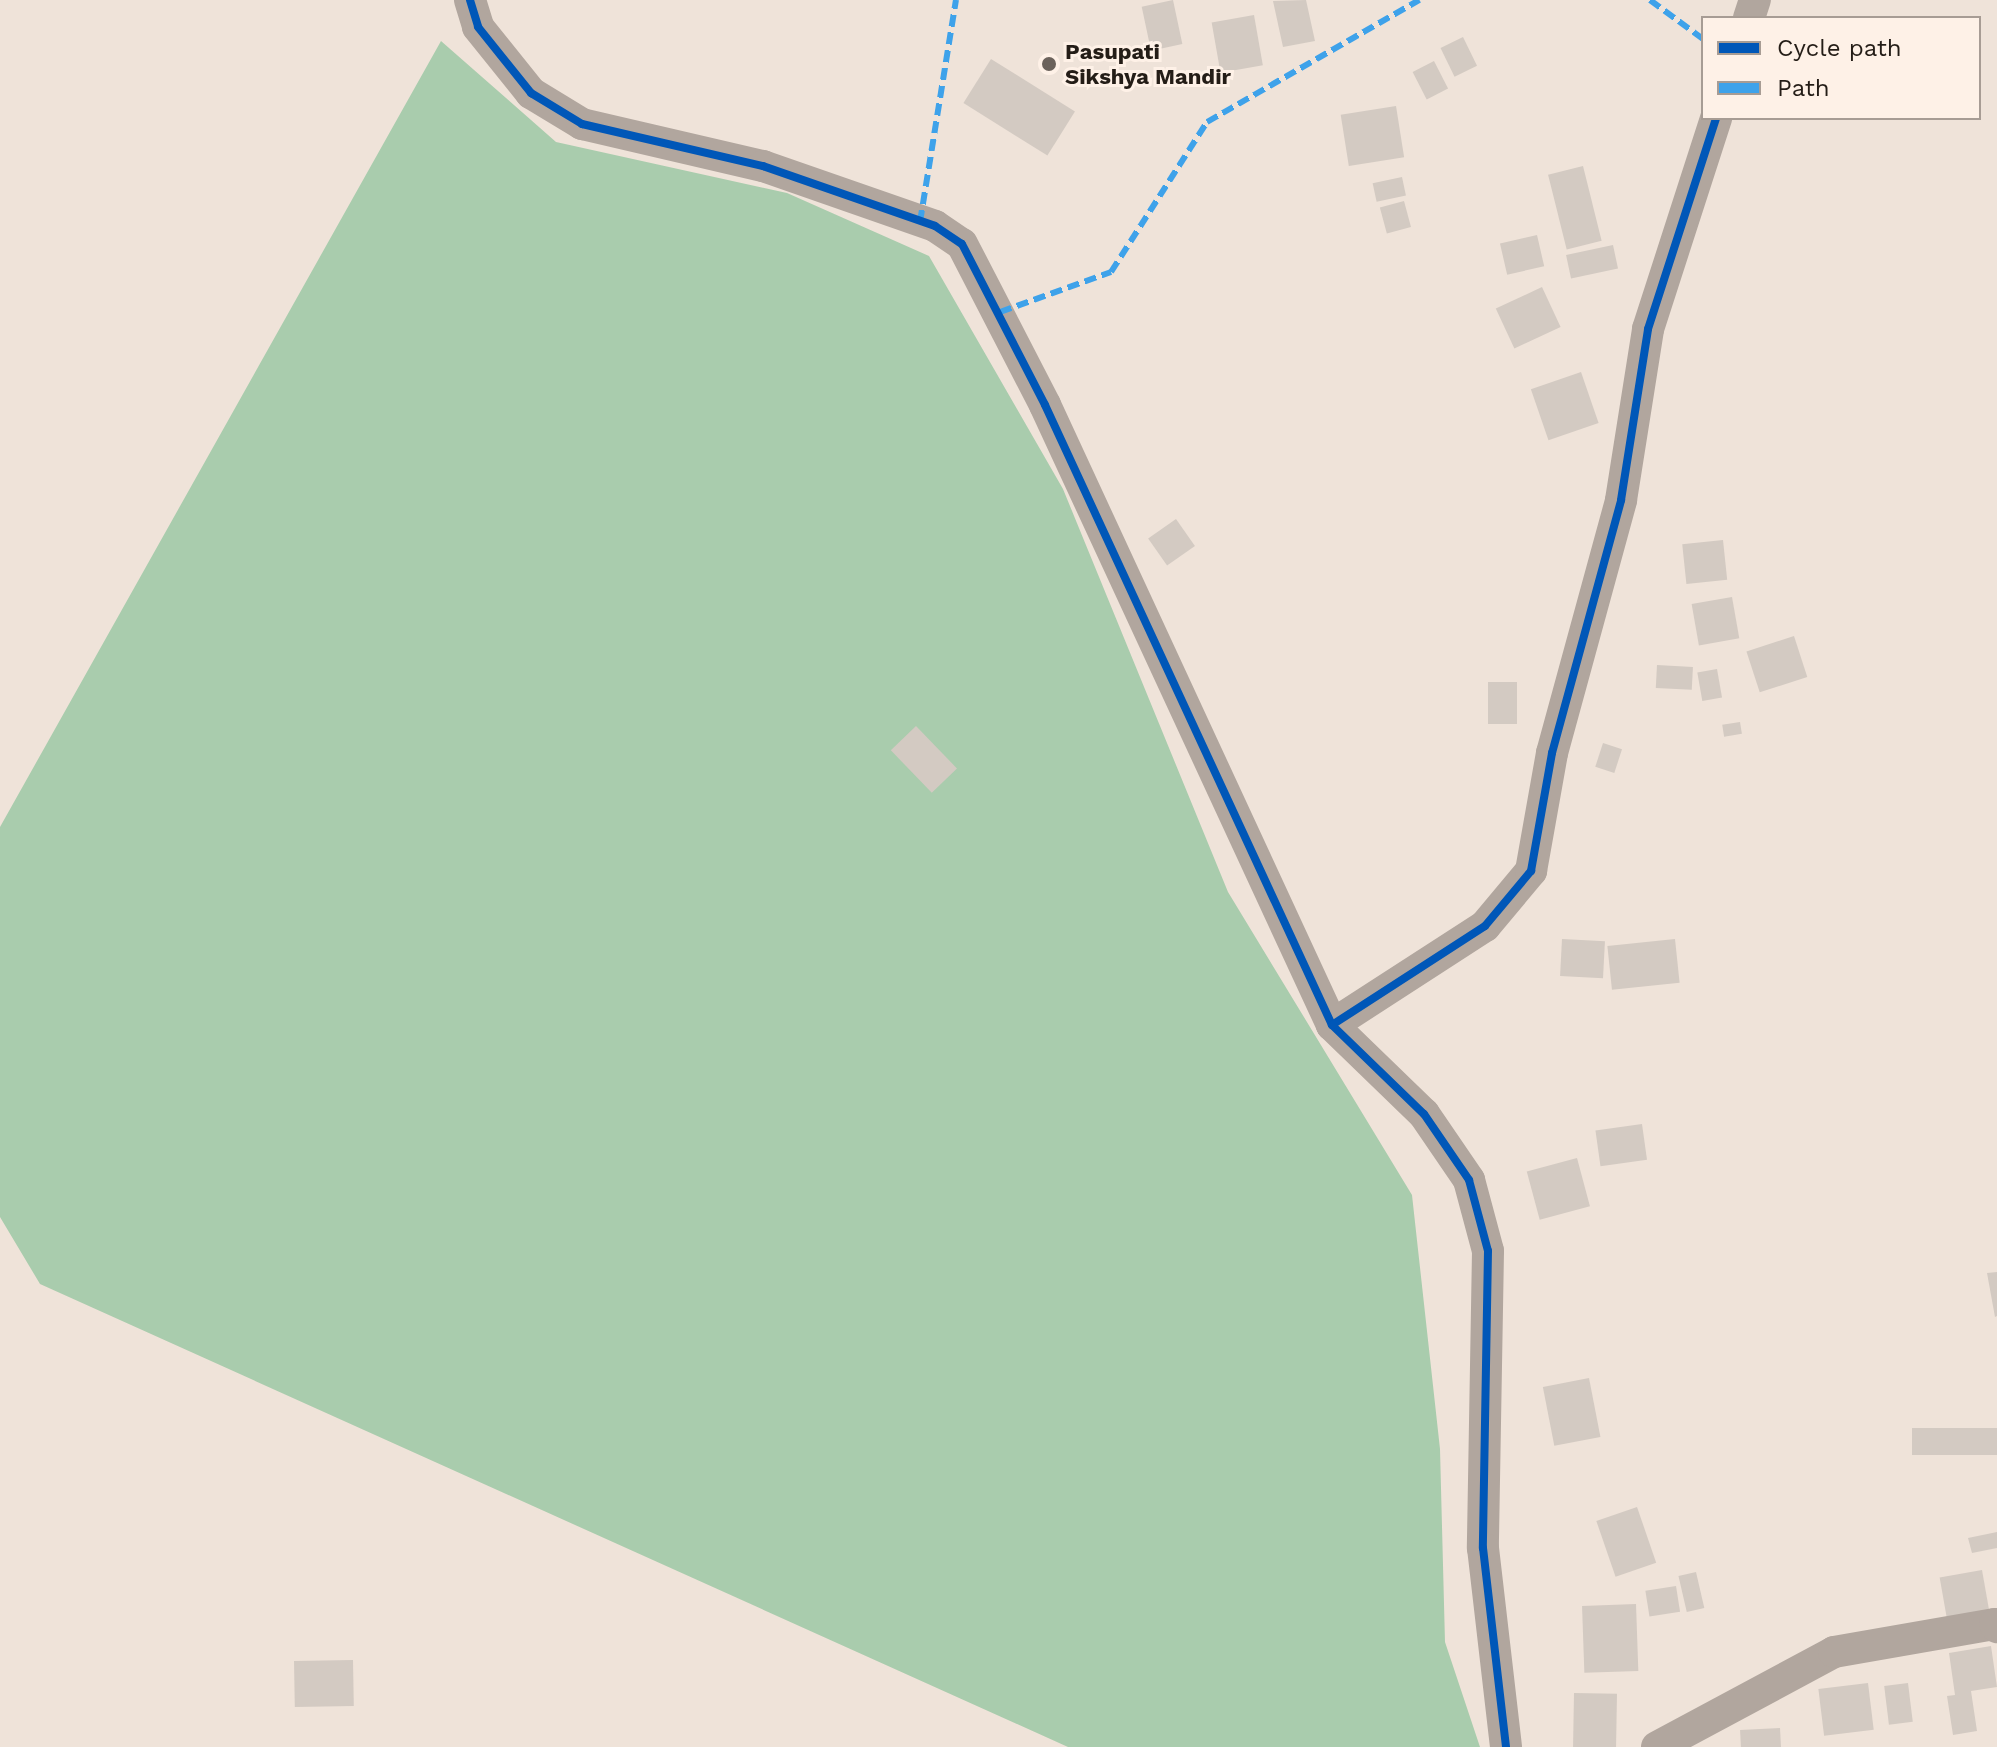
<!DOCTYPE html>
<style>
body{margin:0}
#map{position:relative;width:1997px;height:1747px;overflow:hidden;background:#efe3d9;font-family:"Work Sans",sans-serif}
div>[style]{position:absolute}
.forest>*{inset:0;background:#a9ccad}
.building>*{inset:0;background:#d3cac2;transform-origin:0 0}
.minor>*{height:32px;margin:-16px;padding:0 16px;transform-origin:16px;border-radius:16px;background:#b1a69e}
.quiet>*{height:6px;margin-top:-3px;transform-origin:0;background:repeating-linear-gradient(90deg,#3ea2ea 0 12px,transparent 0 18px)}
.cycleway>*{height:8px;margin:-4px;padding:0 4px;transform-origin:4px;border-radius:4px;background:#0057b8}
.dots>*{width:22px;height:22px;translate:-50% -50%;box-sizing:border-box;border:4px solid #fef1e7;border-radius:50%}
span{translate:-50% -50%;white-space:nowrap;text-align:center;line-height:1.15;-webkit-text-stroke:6px #fef1e7;paint-order:stroke}
.poi-label{font-size:22px;color:#241d17;font-weight:700}
.left{translate:0 -50%;text-align:left}
.legend{position:absolute;left:1701px;top:16px;width:280px;height:104px;box-sizing:border-box;background:#fef1e7;border:2px solid #a79c94;margin:0;padding:10px 14px;list-style:none;font-size:24px;color:#241d17}
.legend li{display:flex;align-items:center;gap:16px;height:40px}
.legend b{width:40px;border:2px solid #a79c94}
</style>
<div id="map">
<div class="forest">
<div style="clip-path:polygon(441px 41px,556px 142px,787px 193px,929px 256px,1063px 489px,1228px 892px,1412px 1195px,1440px 1449px,1445px 1642px,1480px 1747px,1068px 1747px,40px 1284px,0 1217px,0 827px)"></div>
</div>
<div class="building">
<div style="left:1173px;top:0;width:45px;height:32px;rotate:78deg"></div>
<div style="clip-path:polygon(1306px 0,1315px 41px,1283px 47px,1273px 1px)"></div>
<div style="left:1254px;top:15px;width:51px;height:43px;rotate:80deg"></div>
<div style="left:1463px;top:37px;width:32px;height:25px;rotate:64deg"></div>
<div style="left:991px;top:59px;width:99px;height:52px;rotate:32deg"></div>
<div style="left:1434px;top:61px;width:31px;height:24px;rotate:63deg"></div>
<div style="left:1396px;top:106px;width:52px;height:56px;rotate:81deg"></div>
<div style="left:1583px;top:166px;width:77px;height:36px;rotate:76deg"></div>
<div style="left:1402px;top:177px;width:19px;height:30px;rotate:78deg"></div>
<div style="left:1404px;top:201px;width:27px;height:25px;rotate:75deg"></div>
<div style="left:1537px;top:235px;width:32px;height:38px;rotate:77deg"></div>
<div style="left:1613px;top:245px;width:24px;height:48px;rotate:78deg"></div>
<div style="left:1542px;top:287px;width:44px;height:51px;rotate:65deg"></div>
<div style="left:1581px;top:372px;width:54px;height:53px;rotate:71deg"></div>
<div style="left:1176px;top:519px;width:33px;height:34px;rotate:55deg"></div>
<div style="left:1723px;top:540px;width:40px;height:41px;rotate:84deg"></div>
<div style="left:1732px;top:597px;width:42px;height:41px;rotate:80deg"></div>
<div style="left:1794px;top:636px;width:43px;height:50px;rotate:72deg"></div>
<div style="left:1657px;top:665px;width:36px;height:23px;rotate:3deg"></div>
<div style="left:1717px;top:669px;width:29px;height:20px;rotate:80deg"></div>
<div style="left:1488px;top:682px;width:29px;height:42px"></div>
<div style="left:1740px;top:722px;width:12px;height:18px;rotate:81deg"></div>
<div style="left:916px;top:726px;width:59px;height:35px;rotate:46deg"></div>
<div style="left:1603px;top:743px;width:20px;height:25px;rotate:18deg"></div>
<div style="left:1562px;top:939px;width:43px;height:37px;rotate:3deg"></div>
<div style="left:1675px;top:939px;width:44px;height:68px;rotate:84deg"></div>
<div style="left:1642px;top:1124px;width:36px;height:47px;rotate:82deg"></div>
<div style="left:1577px;top:1158px;width:50px;height:52px;rotate:75deg"></div>
<div style="clip-path:polygon(1997px 1272px,1997px 1316px,1995px 1317px,1987px 1273px)"></div>
<div style="left:1589px;top:1378px;width:60px;height:47px;rotate:79deg"></div>
<div style="left:1997px;top:1428px;width:27px;height:85px;rotate:90deg"></div>
<div style="left:1637px;top:1507px;width:59px;height:43px;rotate:71deg"></div>
<div style="clip-path:polygon(1997px 1532px,1997px 1548px,1972px 1553px,1968px 1538px)"></div>
<div style="left:1982px;top:1570px;width:42px;height:43px;rotate:80deg"></div>
<div style="left:1696px;top:1572px;width:37px;height:18px;rotate:77deg"></div>
<div style="left:1676px;top:1586px;width:26px;height:31px;rotate:81deg"></div>
<div style="left:1636px;top:1604px;width:67px;height:54px;rotate:88deg"></div>
<div style="clip-path:polygon(1991px 1646px,1997px 1687px,1971px 1691px,1977px 1731px,1953px 1735px,1947px 1696px,1955px 1695px,1949px 1653px)"></div>
<div style="left:353px;top:1660px;width:46px;height:59px;rotate:89deg"></div>
<div style="left:1868px;top:1683px;width:47px;height:50px;rotate:83deg"></div>
<div style="left:1908px;top:1683px;width:39px;height:24px;rotate:83deg"></div>
<div style="left:1574px;top:1693px;width:43px;height:54px;rotate:1deg"></div>
<div style="left:1780px;top:1728px;width:19px;height:40px;rotate:87deg"></div>
</div>
<div class="minor">
<div style="left:470px;top:0;width:28px;rotate:73deg"></div>
<div style="left:478px;top:27px;width:85px;rotate:51.2deg"></div>
<div style="left:531px;top:93px;width:60px;rotate:31.3deg"></div>
<div style="left:582px;top:124px;width:186px;rotate:13.1deg"></div>
<div style="left:763px;top:166px;width:182px;rotate:19.2deg"></div>
<div style="left:935px;top:226px;width:32px;rotate:34deg"></div>
<div style="left:962px;top:244px;width:181px;rotate:62.7deg"></div>
<div style="left:1045px;top:405px;width:683px;rotate:65.16deg"></div>
<div style="left:1332px;top:1025px;width:128px;rotate:44.1deg"></div>
<div style="left:1424px;top:1114px;width:80px;rotate:55.7deg"></div>
<div style="left:1469px;top:1180px;width:73px;rotate:75deg"></div>
<div style="left:1488px;top:1251px;width:297px;rotate:91deg"></div>
<div style="left:1483px;top:1548px;width:200px;rotate:83.4deg"></div>
<div style="left:1749px;top:18px;width:19px;rotate:-72deg"></div>
<div style="left:1332px;top:1025px;width:182px;rotate:-32.9deg"></div>
<div style="left:1485px;top:926px;width:72px;rotate:-50.1deg"></div>
<div style="left:1531px;top:871px;width:120px;rotate:-79.9deg"></div>
<div style="left:1552px;top:753px;width:262px;rotate:-74.7deg"></div>
<div style="left:1621px;top:500px;width:173px;rotate:-81deg"></div>
<div style="left:1648px;top:329px;width:222px;rotate:-72.1deg"></div>
<div style="left:1657px;top:1747px;width:201px;rotate:-28.2deg"></div>
<div style="left:1834px;top:1652px;width:163px;rotate:-9.9deg"></div>
<div style="left:1995px;top:1624px;width:4px;rotate:56deg"></div>
</div>
<div class="quiet">
<div style="left:1650px;top:0;width:66px;rotate:36.3deg"></div>
<div style="left:920px;top:222px;width:225px;rotate:-80.8deg"></div>
<div style="left:1000px;top:312px;width:118px;rotate:-19.8deg"></div>
<div style="left:1111px;top:272px;width:178px;rotate:-57.4deg"></div>
<div style="left:1207px;top:122px;width:245px;rotate:-29.9deg"></div>
</div>
<div class="cycleway">
<div style="left:470px;top:0;width:28px;rotate:73deg"></div>
<div style="left:478px;top:27px;width:85px;rotate:51.2deg"></div>
<div style="left:531px;top:93px;width:60px;rotate:31.3deg"></div>
<div style="left:582px;top:124px;width:186px;rotate:13.1deg"></div>
<div style="left:763px;top:166px;width:182px;rotate:19.2deg"></div>
<div style="left:935px;top:226px;width:32px;rotate:34deg"></div>
<div style="left:962px;top:244px;width:181px;rotate:62.7deg"></div>
<div style="left:1045px;top:405px;width:683px;rotate:65.16deg"></div>
<div style="left:1332px;top:1025px;width:128px;rotate:44.1deg"></div>
<div style="left:1424px;top:1114px;width:80px;rotate:55.7deg"></div>
<div style="left:1469px;top:1180px;width:73px;rotate:75deg"></div>
<div style="left:1488px;top:1251px;width:297px;rotate:91deg"></div>
<div style="left:1483px;top:1548px;width:200px;rotate:83.4deg"></div>
<div style="left:1332px;top:1025px;width:182px;rotate:-32.9deg"></div>
<div style="left:1485px;top:926px;width:72px;rotate:-50.1deg"></div>
<div style="left:1531px;top:871px;width:120px;rotate:-79.9deg"></div>
<div style="left:1552px;top:753px;width:262px;rotate:-74.7deg"></div>
<div style="left:1621px;top:500px;width:173px;rotate:-81deg"></div>
<div style="left:1648px;top:329px;width:222px;rotate:-72.1deg"></div>
</div>
<div class="dots">
<div style="left:1049px;top:64px;background:#6b625b"></div>
</div>
<div class="poi-label">
<span class="left" style="left:1065px;top:64px">Pasupati<br>Sikshya Mandir</span>
</div>
<ul class="legend">
<li><b style="height:10px;background:#0057b8"></b>Cycle path</li>
<li><b style="height:10px;background:#3ea2ea"></b>Path</li>
</ul>
</div>
